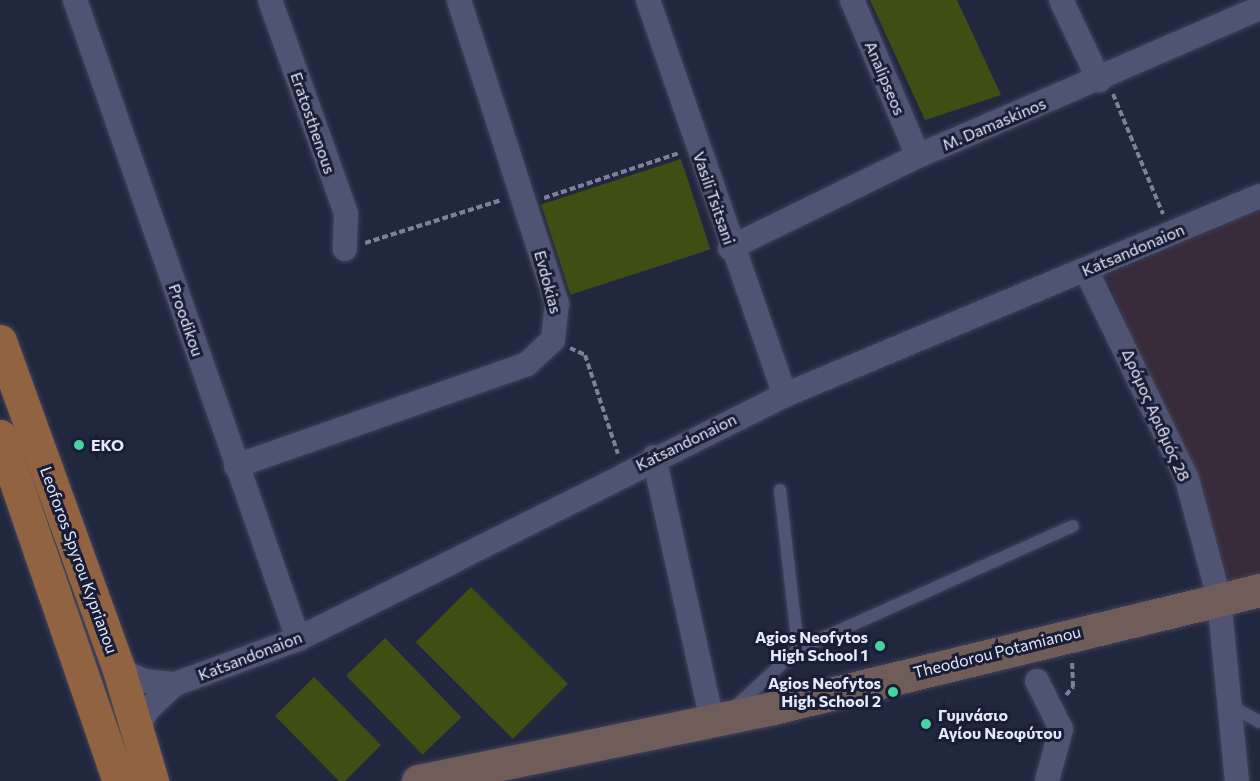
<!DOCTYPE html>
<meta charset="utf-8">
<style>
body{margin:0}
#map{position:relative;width:1260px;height:781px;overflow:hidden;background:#222740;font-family:Commissioner,sans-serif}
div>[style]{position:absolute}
.commercial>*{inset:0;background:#392b39}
.green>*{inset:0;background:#3f4f14;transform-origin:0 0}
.path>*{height:4px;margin-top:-2px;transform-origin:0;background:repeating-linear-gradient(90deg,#7c8197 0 6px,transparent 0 9px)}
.roads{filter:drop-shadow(0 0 2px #404359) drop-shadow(0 0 2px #404359)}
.service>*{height:12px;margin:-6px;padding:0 6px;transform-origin:6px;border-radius:6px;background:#4e5471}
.minor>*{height:24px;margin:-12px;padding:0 12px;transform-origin:12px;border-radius:12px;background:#4e5471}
.secondary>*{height:33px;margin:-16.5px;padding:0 16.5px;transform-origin:16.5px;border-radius:16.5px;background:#705c58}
.primary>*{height:33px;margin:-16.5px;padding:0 16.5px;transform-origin:16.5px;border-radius:16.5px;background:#926340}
.dots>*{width:16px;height:16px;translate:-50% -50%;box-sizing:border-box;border:3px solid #191d36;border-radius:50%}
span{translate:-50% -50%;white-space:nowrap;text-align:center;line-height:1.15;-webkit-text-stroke:6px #191d36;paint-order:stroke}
.street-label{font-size:16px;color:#e4e9fa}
.poi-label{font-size:16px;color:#e4e9fa;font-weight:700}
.left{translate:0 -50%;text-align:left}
.right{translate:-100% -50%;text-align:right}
</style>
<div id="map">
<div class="commercial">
<div style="clip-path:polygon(1260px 210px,1260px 581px,1233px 587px,1107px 276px)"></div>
</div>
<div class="green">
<div style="clip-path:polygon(870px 0,957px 0,1001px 95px,925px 120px)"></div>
<div style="left:681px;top:159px;width:95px;height:147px;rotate:72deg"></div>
<div style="left:471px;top:587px;width:137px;height:78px;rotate:45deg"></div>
<div style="left:385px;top:638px;width:110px;height:54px;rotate:46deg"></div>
<div style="clip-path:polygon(314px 677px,381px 745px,345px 781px,339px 781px,275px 716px)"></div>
</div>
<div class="path">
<div style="left:1113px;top:94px;width:130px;rotate:67.4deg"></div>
<div style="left:544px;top:198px;width:142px;rotate:-18.4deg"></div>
<div style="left:365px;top:243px;width:143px;rotate:-17.5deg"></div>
<div style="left:570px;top:348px;width:17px;rotate:25deg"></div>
<div style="left:585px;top:355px;width:104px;rotate:71.6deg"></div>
<div style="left:1066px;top:695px;width:11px;rotate:-49deg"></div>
<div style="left:1073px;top:687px;width:24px;rotate:-92deg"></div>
</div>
<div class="roads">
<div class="service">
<div style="left:780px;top:490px;width:160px;rotate:83.5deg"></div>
<div style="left:1230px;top:705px;width:34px;rotate:30deg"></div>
<div style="left:735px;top:707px;width:86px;rotate:-42.6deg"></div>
<div style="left:798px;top:649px;width:301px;rotate:-24.1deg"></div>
</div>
<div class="minor">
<div style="left:75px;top:0;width:677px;rotate:70.76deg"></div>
<div style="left:270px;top:0;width:227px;rotate:70.4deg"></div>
<div style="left:346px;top:214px;width:35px;rotate:92deg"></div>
<div style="left:648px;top:0;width:418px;rotate:70.9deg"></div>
<div style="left:852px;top:0;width:169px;rotate:67.1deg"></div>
<div style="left:1061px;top:0;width:89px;rotate:64.6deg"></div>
<div style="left:730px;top:248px;width:209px;rotate:-26.1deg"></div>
<div style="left:918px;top:156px;width:373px;rotate:-23.4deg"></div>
<div style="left:1086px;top:270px;width:232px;rotate:64.2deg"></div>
<div style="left:1187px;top:479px;width:123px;rotate:74.9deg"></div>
<div style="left:1219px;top:598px;width:184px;rotate:84.4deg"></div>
<div style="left:654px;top:457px;width:270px;rotate:77.6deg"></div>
<div style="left:236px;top:466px;width:308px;rotate:-19.3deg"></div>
<div style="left:527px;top:364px;width:35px;rotate:-43deg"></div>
<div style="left:553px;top:340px;width:36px;rotate:-84deg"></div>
<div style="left:557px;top:304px;width:319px;rotate:-107.9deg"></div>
<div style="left:119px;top:670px;width:28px;rotate:23deg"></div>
<div style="left:145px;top:681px;width:30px;rotate:6deg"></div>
<div style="left:175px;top:684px;width:131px;rotate:-20.1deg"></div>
<div style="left:298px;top:639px;width:545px;rotate:-26.61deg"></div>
<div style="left:785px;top:395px;width:515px;rotate:-22.73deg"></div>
<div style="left:1037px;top:681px;width:54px;rotate:63.4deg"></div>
<div style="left:1061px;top:729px;width:54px;rotate:105.1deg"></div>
<div style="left:137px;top:730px;width:22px;rotate:-63deg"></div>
<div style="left:147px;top:710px;width:38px;rotate:-43deg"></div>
</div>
<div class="secondary">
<div style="left:418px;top:781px;width:362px;rotate:-11.6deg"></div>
<div style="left:773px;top:708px;width:501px;rotate:-13.62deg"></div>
</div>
<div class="primary">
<div style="left:0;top:341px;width:350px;rotate:70.1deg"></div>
<div style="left:119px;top:670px;width:116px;rotate:73.4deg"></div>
<div style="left:0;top:436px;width:365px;rotate:71deg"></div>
</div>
</div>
<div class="dots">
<div style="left:79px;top:445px;background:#45d49f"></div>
<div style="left:880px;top:646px;background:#45d49f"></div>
<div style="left:893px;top:692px;background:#45d49f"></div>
<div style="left:926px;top:724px;background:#45d49f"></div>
</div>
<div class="street-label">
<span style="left:885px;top:78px;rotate:67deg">Analipseos</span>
<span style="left:313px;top:123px;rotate:71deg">Eratosthenous</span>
<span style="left:994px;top:124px;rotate:-23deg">M. Damaskinos</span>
<span style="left:714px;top:198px;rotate:71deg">Vasili Tsitsani</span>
<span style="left:1133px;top:250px;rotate:-23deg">Katsandonaion</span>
<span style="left:548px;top:282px;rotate:75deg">Evdokias</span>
<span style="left:186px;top:320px;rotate:71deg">Proodikou</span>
<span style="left:1156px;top:415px;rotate:66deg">Δρόμος Αριθμός 28</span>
<span style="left:686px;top:442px;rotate:-26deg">Katsandonaion</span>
<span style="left:79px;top:560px;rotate:70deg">Leoforos Spyrou Kyprianou</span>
<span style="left:997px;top:652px;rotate:-14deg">Theodorou Potamianou</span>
<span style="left:250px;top:656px;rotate:-21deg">Katsandonaion</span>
</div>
<div class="poi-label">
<span class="left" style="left:91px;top:445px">EKO</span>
<span class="right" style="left:868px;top:646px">Agios Neofytos<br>High School 1</span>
<span class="right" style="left:881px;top:692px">Agios Neofytos<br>High School 2</span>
<span class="left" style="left:938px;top:724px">Γυμνάσιο<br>Αγίου Νεοφύτου</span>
</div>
</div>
